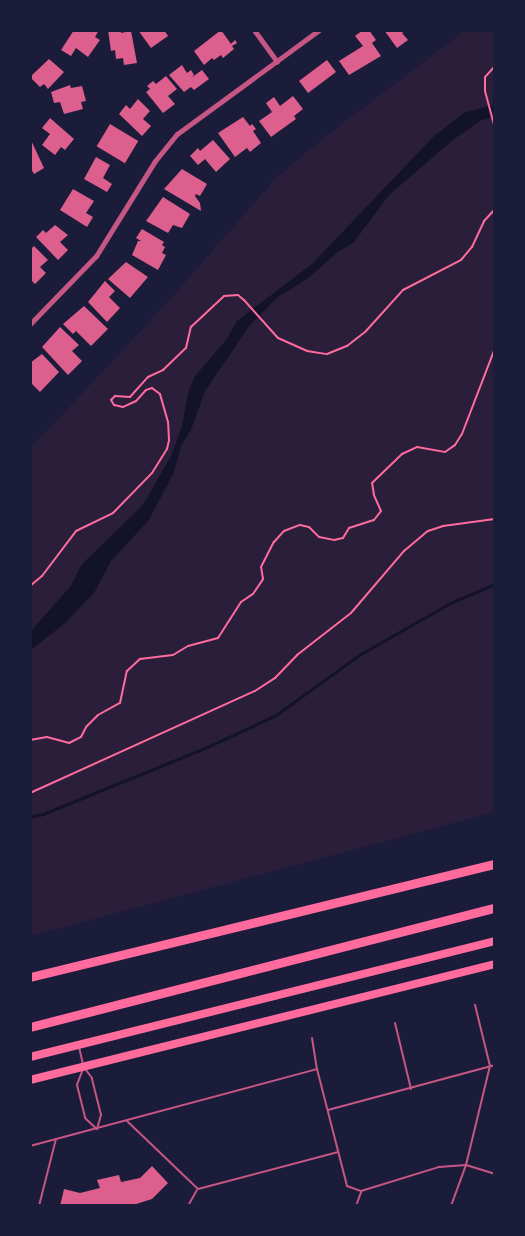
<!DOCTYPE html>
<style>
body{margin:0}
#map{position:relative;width:525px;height:1236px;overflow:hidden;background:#1b1b3a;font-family:"Fira Sans Condensed",sans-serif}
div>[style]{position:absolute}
.green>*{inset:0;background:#2a1e3b}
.water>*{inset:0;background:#12122b}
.stream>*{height:3px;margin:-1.5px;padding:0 1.5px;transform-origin:1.5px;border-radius:1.5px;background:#12122b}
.building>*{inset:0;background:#dd5f8e;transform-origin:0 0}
.path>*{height:2px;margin:-1px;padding:0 1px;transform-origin:1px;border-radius:1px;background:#ff6b9d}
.service>*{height:2px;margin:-1px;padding:0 1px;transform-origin:1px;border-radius:1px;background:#c65784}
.minor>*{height:5px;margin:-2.5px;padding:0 2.5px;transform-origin:2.5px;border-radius:2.5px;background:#c65784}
.primary>*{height:8px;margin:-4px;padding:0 4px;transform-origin:4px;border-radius:4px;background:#ff6b9d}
.motorway>*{height:9px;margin:-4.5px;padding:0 4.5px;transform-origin:4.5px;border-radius:4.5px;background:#ff6b9d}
span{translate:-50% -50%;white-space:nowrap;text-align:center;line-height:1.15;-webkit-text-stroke:4.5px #1b1b3a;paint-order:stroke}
.frame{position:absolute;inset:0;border:32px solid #1b1b3a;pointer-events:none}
</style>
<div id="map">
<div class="green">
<div style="clip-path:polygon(466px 30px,495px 30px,495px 812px,30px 936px,30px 449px,165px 305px,277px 177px,330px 133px)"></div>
</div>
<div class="water">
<div style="clip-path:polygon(495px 104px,495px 116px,480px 121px,454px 139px,389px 195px,354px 242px,338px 252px,307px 279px,278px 297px,250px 325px,205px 391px,191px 430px,181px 446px,174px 472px,149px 520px,111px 561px,94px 593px,65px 623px,30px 651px,30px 632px,70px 587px,82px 564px,140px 508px,147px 498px,171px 456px,182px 426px,188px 393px,195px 376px,227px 339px,237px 321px,312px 264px,433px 137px,464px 113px)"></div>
</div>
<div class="stream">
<div style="left:30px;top:817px;width:13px;rotate:-13deg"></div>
<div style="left:43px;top:814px;width:175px;rotate:-22.2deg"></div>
<div style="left:205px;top:748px;width:78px;rotate:-24.9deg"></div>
<div style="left:276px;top:715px;width:102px;rotate:-35.9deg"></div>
<div style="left:359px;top:655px;width:105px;rotate:-29.7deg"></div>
<div style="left:450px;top:603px;width:49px;rotate:-22.9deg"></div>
</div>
<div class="building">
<div style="clip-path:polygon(74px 30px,99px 30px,95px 37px,100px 40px,88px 57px,76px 48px,71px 56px,61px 50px)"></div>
<div style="clip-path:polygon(108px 30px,121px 30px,121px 33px,131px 31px,137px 63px,124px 65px,123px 58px,116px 59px,115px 50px,111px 51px)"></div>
<div style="clip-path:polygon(138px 30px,164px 30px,168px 36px,151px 48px)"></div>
<div style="clip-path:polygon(221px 30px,231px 44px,235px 40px,237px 43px,232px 46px,234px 49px,223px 58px,221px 55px,214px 60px,212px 58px,204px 65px,194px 51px)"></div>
<div style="clip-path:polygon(363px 30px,369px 30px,376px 40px,372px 43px,381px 56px,349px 75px,339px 61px,363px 46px,355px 36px)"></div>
<div style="clip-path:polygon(384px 30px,406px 30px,402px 33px,408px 40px,397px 48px)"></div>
<div style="clip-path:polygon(49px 59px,64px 72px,48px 89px,44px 84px,40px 87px,30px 77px)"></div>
<div style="left:327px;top:60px;width:15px;height:35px;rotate:53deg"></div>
<div style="clip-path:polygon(182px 65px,187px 73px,191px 70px,194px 75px,191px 78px,202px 70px,209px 79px,194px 90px,191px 87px,184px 92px,169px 75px)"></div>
<div style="clip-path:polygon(166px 76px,177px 89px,168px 96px,175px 104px,163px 113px,146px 92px,150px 89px,147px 86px,153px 81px,156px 84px)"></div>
<div style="clip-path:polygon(70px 85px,71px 88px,82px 86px,86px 101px,81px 102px,83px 109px,64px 114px,60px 102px,54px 103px,51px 92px)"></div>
<div style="clip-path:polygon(293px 96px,303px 109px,294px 116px,296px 119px,271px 137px,259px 121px,272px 112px,266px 103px,274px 97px,280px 106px)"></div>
<div style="clip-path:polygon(138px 99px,150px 111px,143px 119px,151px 126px,142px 136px,119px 114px,126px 105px,130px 109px)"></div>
<div style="clip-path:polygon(243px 117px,250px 126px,252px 124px,256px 129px,253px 131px,261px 143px,250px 152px,247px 148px,235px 157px,218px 133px)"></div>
<div style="clip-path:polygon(50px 118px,74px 139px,65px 150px,61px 147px,55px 155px,42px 145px,50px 134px,42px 128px)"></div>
<div style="left:110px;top:124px;width:33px;height:26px;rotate:31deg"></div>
<div style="clip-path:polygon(30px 138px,44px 168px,34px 174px,30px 167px)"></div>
<div style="clip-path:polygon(213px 140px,230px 159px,216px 172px,205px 159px,198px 165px,190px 156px,198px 148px,200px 151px)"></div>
<div style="clip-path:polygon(96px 157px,110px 165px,103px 178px,112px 184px,107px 192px,84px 179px)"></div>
<div style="clip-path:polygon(182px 169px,207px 184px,200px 196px,196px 194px,195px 196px,200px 203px,201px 211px,164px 189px)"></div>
<div style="clip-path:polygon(73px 189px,94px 201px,86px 213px,93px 217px,87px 227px,60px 210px)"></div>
<div style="clip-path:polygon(163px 197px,190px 214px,182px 228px,173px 225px,168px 233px,146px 221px)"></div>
<div style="clip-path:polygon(55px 225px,68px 235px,60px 242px,68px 250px,58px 260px,36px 237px,43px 230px,46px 233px)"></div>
<div style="clip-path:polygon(142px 229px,164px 242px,162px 245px,165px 247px,162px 253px,166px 255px,158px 270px,132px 255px,138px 241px,141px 241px,136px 238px)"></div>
<div style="clip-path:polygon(34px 246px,48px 260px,40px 267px,46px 273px,35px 284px,30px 279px,30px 250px)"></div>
<div style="clip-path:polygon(126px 262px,148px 277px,130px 298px,108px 279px)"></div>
<div style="clip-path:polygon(105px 281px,115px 291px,109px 297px,120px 308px,107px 322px,88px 302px)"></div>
<div style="clip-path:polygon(84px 306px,108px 329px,91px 346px,76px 331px,73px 334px,63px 324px)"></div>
<div style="clip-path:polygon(60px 327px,79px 345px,72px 351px,82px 361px,68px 375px,42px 347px)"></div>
<div style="clip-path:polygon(42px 354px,59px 372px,40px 392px,30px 382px,30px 363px)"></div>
<div style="clip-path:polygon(152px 1166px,168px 1183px,152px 1199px,130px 1206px,60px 1206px,64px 1189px,80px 1193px,100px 1188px,97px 1180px,119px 1175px,121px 1182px,140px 1178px)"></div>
</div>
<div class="path">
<div style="left:495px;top:66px;width:15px;rotate:132deg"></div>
<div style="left:485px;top:77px;width:14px;rotate:90deg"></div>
<div style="left:485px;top:91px;width:39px;rotate:75deg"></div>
<div style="left:495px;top:159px;width:12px;rotate:90deg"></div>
<div style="left:30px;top:586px;width:16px;rotate:-40deg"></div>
<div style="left:42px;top:576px;width:56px;rotate:-52.9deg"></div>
<div style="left:76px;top:531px;width:41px;rotate:-25.9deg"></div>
<div style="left:113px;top:513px;width:56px;rotate:-45.7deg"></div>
<div style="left:152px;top:473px;width:28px;rotate:-58deg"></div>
<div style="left:167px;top:449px;width:9px;rotate:-77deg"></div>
<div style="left:169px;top:440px;width:18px;rotate:-93deg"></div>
<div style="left:168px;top:422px;width:29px;rotate:-106deg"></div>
<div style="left:160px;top:394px;width:10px;rotate:-143deg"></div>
<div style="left:152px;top:388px;width:6px;rotate:162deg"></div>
<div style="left:146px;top:390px;width:15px;rotate:132deg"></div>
<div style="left:136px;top:401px;width:14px;rotate:155deg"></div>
<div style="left:123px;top:407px;width:9px;rotate:-167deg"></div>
<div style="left:114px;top:405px;width:6px;rotate:-121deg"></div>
<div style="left:111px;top:400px;width:6px;rotate:-45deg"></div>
<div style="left:115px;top:396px;width:15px;rotate:4deg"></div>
<div style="left:130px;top:397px;width:27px;rotate:-48deg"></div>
<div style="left:148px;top:377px;width:17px;rotate:-25deg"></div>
<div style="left:163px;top:370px;width:32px;rotate:-44deg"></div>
<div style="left:186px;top:348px;width:22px;rotate:-77deg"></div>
<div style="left:191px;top:327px;width:45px;rotate:-43.2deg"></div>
<div style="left:224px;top:296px;width:14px;rotate:-4deg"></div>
<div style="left:238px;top:295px;width:8px;rotate:40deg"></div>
<div style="left:244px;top:300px;width:51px;rotate:48.2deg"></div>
<div style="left:278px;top:338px;width:32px;rotate:24deg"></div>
<div style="left:307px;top:351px;width:20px;rotate:9deg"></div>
<div style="left:327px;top:354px;width:22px;rotate:-22deg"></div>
<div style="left:347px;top:346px;width:24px;rotate:-38deg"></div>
<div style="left:366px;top:331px;width:55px;rotate:-47.9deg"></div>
<div style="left:403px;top:290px;width:65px;rotate:-27.3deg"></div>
<div style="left:461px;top:260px;width:17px;rotate:-50deg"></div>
<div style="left:472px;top:247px;width:29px;rotate:-65deg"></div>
<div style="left:484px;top:221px;width:16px;rotate:-47deg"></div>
<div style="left:30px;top:740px;width:17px;rotate:-10deg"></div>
<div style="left:47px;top:737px;width:23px;rotate:15deg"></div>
<div style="left:69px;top:743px;width:13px;rotate:-27deg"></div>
<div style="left:81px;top:737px;width:11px;rotate:-63deg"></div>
<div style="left:86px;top:727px;width:17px;rotate:-45deg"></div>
<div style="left:98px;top:715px;width:25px;rotate:-29deg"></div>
<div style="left:120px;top:703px;width:33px;rotate:-78deg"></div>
<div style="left:127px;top:671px;width:18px;rotate:-43deg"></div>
<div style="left:140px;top:659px;width:33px;rotate:-7deg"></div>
<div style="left:173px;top:655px;width:17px;rotate:-31deg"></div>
<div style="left:188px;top:646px;width:31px;rotate:-15deg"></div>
<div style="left:218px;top:638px;width:43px;rotate:-57.4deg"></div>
<div style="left:241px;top:602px;width:14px;rotate:-34deg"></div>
<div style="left:253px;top:594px;width:18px;rotate:-56deg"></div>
<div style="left:263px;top:579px;width:12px;rotate:-99deg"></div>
<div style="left:261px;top:567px;width:28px;rotate:-63deg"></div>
<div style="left:274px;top:542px;width:15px;rotate:-48deg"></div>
<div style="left:284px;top:531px;width:17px;rotate:-21deg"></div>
<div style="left:300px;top:525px;width:9px;rotate:13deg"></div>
<div style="left:309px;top:527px;width:14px;rotate:45deg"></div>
<div style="left:319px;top:537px;width:15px;rotate:11deg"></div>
<div style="left:334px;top:540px;width:9px;rotate:-13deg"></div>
<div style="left:343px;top:538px;width:12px;rotate:-59deg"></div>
<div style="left:349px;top:528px;width:26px;rotate:-18deg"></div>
<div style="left:374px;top:520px;width:11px;rotate:-52deg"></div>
<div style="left:381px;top:511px;width:17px;rotate:-114deg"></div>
<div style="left:374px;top:495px;width:12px;rotate:-99deg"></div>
<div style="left:372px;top:483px;width:42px;rotate:-44deg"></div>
<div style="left:402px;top:454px;width:17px;rotate:-25deg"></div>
<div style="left:417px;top:447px;width:28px;rotate:10deg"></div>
<div style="left:445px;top:452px;width:12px;rotate:-35deg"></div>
<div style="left:455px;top:445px;width:13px;rotate:-58deg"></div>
<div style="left:462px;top:434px;width:92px;rotate:-69deg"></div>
<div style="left:30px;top:793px;width:247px;rotate:-24.4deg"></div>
<div style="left:255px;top:691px;width:24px;rotate:-33deg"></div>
<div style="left:275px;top:678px;width:32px;rotate:-46deg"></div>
<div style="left:297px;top:655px;width:68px;rotate:-37.9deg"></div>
<div style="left:351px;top:613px;width:82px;rotate:-49.5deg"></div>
<div style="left:404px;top:551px;width:31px;rotate:-40deg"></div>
<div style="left:428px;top:531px;width:16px;rotate:-18deg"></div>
<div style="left:443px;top:526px;width:52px;rotate:-7.7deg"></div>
</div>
<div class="service">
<div style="left:395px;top:1023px;width:68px;rotate:76.4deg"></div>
<div style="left:312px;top:1038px;width:31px;rotate:81deg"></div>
<div style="left:317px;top:1069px;width:121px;rotate:75.6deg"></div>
<div style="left:347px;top:1186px;width:15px;rotate:20deg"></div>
<div style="left:361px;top:1191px;width:82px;rotate:-17.1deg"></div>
<div style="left:439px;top:1167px;width:27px;rotate:-4deg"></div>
<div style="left:466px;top:1165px;width:30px;rotate:17deg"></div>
<div style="left:79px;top:1047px;width:18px;rotate:77deg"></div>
<div style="left:83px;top:1069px;width:17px;rotate:111deg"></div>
<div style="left:77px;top:1085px;width:34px;rotate:76deg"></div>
<div style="left:85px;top:1118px;width:16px;rotate:43deg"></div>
<div style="left:97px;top:1129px;width:15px;rotate:-74deg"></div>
<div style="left:101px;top:1115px;width:38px;rotate:-104deg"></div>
<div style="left:92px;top:1078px;width:10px;rotate:-127deg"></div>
<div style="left:328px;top:1110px;width:173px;rotate:-15.1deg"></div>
<div style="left:127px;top:1121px;width:98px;rotate:43.8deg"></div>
<div style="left:198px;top:1189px;width:145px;rotate:-14.8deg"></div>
<div style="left:30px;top:1146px;width:297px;rotate:-15deg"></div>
<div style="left:39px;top:1206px;width:69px;rotate:-75.8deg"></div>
<div style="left:188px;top:1206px;width:18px;rotate:-61deg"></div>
<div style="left:356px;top:1206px;width:15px;rotate:-70deg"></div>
<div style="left:451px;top:1206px;width:44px;rotate:-69.9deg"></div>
<div style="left:466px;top:1165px;width:102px;rotate:-76.4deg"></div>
<div style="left:490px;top:1066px;width:63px;rotate:-103.8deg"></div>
</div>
<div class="minor">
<div style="left:254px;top:30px;width:39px;rotate:54deg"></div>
<div style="left:30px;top:324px;width:95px;rotate:-45.9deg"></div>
<div style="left:96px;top:256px;width:112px;rotate:-58.2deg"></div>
<div style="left:155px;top:161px;width:35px;rotate:-51deg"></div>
<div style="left:177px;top:134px;width:176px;rotate:-36.2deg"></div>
</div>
<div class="primary">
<div style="left:30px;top:1057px;width:479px;rotate:-14deg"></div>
<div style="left:30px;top:1080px;width:479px;rotate:-14deg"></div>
</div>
<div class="motorway">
<div style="left:30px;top:977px;width:479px;rotate:-13.7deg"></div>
<div style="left:30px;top:1027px;width:480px;rotate:-14.4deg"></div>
</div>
<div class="frame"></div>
</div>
